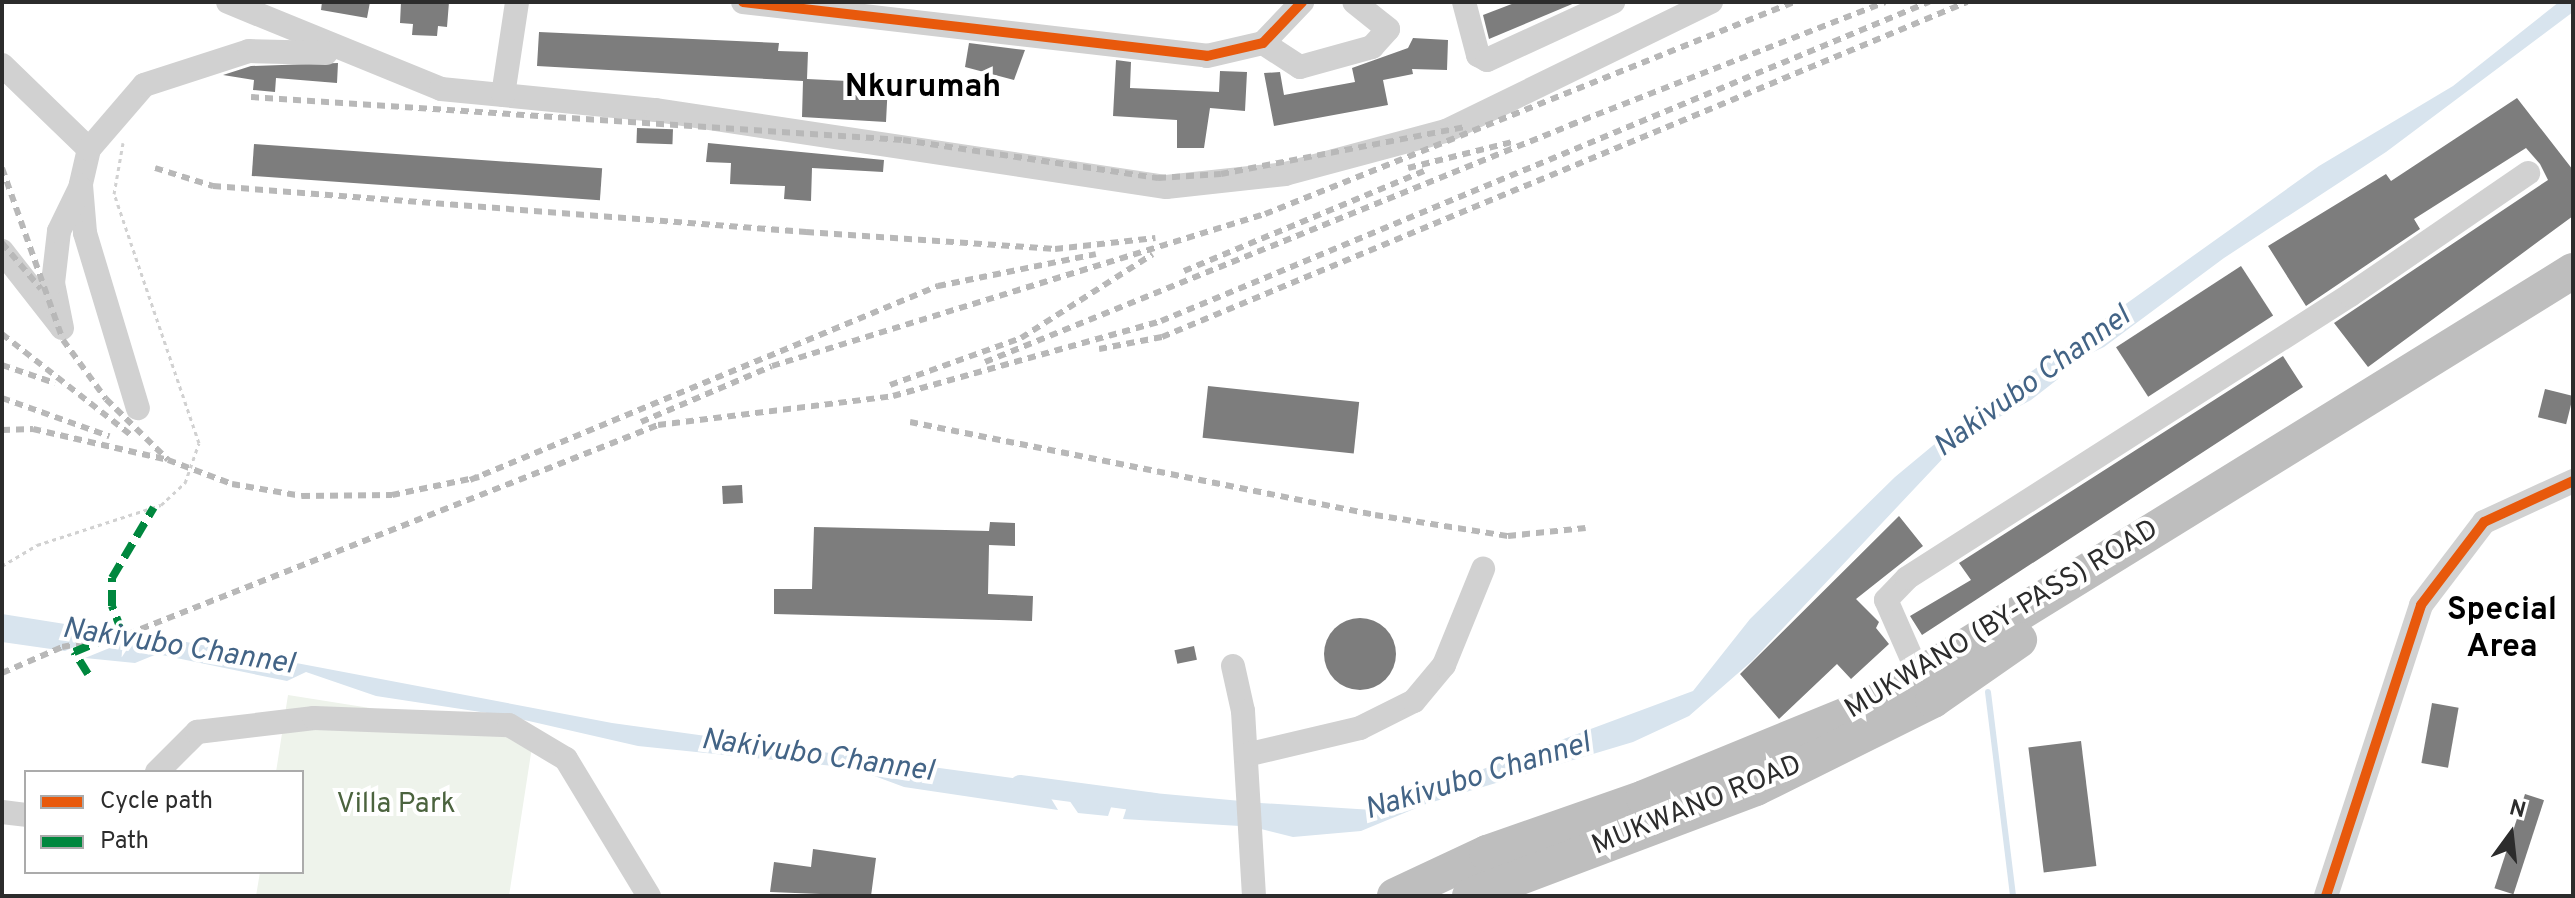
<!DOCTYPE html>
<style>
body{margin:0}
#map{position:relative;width:2575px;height:898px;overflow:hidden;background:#fff;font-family:Overpass,sans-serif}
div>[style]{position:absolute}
.green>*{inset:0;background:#eef3eb}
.water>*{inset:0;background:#d8e4ee}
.stream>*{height:6px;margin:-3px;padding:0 3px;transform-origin:3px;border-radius:3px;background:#d8e4ee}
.canal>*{height:20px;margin:-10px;padding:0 10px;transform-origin:10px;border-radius:10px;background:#d8e4ee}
.building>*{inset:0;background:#7d7d7d;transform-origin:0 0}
.round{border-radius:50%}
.path>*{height:3px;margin-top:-1.5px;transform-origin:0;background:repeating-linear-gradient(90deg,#d1d1d1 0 4px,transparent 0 8px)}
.minor>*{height:24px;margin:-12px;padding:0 12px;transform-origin:12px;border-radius:12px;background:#d1d1d1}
.highway>*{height:36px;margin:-18px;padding:0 18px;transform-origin:18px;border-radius:18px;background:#bebebe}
.rail>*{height:6px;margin-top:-3px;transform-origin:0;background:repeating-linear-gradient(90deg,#b8b8b8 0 8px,transparent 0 14px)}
.quiet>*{height:8px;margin-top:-4px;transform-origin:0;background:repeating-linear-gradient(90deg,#00873e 0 16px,transparent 0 24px)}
.cycleway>*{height:10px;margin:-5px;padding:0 5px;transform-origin:5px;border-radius:5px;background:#e8590c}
span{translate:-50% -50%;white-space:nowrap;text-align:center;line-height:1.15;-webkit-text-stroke:8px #fff;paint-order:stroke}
.street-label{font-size:28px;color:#2c2c2c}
.park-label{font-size:28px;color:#4b633e}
.water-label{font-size:30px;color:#436486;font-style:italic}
.quarter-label{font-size:32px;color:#000;font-weight:700}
.frame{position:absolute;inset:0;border:4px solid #2c2c2c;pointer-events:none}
.legend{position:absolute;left:24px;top:770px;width:280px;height:104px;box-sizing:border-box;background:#fff;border:2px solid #ababab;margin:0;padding:10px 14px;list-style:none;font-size:24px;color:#2c2c2c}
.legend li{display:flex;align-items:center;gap:16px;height:40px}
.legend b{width:40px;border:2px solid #ababab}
.north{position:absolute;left:2471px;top:794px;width:80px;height:80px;-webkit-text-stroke:6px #fff;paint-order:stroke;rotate:15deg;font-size:22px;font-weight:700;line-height:32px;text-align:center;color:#2c2c2c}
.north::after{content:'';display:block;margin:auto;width:28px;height:36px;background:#2c2c2c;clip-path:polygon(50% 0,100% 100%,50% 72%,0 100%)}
</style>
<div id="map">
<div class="green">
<div style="clip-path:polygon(288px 695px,534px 734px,509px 896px,256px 896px,260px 872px,302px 872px,302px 772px,276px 772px)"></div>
</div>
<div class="water">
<div style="clip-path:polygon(2559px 2px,2573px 2px,2573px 12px,2386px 152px,2224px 258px,2104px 347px,2062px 367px,2058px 379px,2031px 400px,1964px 436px,1752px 661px,1689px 716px,1633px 742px,1426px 804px,1361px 831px,1293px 837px,1257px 828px,1260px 803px,1373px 810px,1693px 691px,1750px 619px,1895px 477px,1966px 418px,2319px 166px,2453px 86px)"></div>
<div style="clip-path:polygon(2px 614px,109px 631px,65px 651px,2px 642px)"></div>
<div style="clip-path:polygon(144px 634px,612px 723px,1041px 782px,1058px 810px,904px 787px,853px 768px,638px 746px,507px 716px,376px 696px,306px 672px,287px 681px,157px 654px,135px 663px,85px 658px)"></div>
<div style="clip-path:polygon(1058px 784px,1117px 790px,1108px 816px,1078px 813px)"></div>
<div style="clip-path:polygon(1132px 791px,1241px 801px,1240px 826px,1123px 819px)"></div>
</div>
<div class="stream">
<div style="left:97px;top:635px;width:40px;rotate:7.1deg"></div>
<div style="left:1988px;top:692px;width:206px;rotate:83deg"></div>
</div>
<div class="canal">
<div style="left:1020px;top:785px;width:136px;rotate:7.6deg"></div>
</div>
<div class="building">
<div style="clip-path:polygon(322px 2px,370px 2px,367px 18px,321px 10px)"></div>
<div style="clip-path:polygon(401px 2px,449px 2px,447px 27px,438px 26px,437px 36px,412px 35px,413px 24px,400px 23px)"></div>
<div style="clip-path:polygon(1517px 2px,1577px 2px,1489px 39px,1483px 15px)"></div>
<div style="clip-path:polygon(539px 32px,779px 43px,778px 51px,808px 52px,807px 79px,888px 83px,886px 122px,802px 117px,803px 81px,537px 66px)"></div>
<div style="clip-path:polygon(1413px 38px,1448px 40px,1447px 70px,1412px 69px,1413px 74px,1383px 80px,1388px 105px,1274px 126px,1264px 73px,1280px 72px,1284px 95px,1355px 82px,1352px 68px,1408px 48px)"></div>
<div style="clip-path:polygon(969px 43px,1025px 50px,1014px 80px,965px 67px)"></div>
<div style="clip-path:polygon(1116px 60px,1131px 62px,1130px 88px,1219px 92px,1220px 71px,1247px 72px,1245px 111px,1210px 108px,1204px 148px,1177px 148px,1177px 120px,1113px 116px)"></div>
<div style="clip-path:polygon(338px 63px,337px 83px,276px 78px,275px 92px,253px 90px,254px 80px,223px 75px,251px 66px)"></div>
<div style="clip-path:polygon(2517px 98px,2573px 170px,2573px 216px,2368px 367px,2334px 323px,2548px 180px,2540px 164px,2526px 148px,2414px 219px,2420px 229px,2306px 306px,2268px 246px,2386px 174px,2391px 181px)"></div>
<div style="left:637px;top:128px;width:36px;height:15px;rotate:2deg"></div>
<div style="clip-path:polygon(708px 143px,884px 160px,883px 172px,812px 168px,811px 201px,784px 199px,785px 186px,730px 184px,731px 163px,706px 162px)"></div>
<div style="left:254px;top:144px;width:349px;height:32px;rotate:4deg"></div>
<div style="left:2241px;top:266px;width:59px;height:149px;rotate:57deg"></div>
<div style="clip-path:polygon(2283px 356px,2303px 387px,1922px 635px,1910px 616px,1971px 580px,1959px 563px)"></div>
<div style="left:1208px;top:386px;width:152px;height:52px;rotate:6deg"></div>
<div style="left:2545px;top:389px;width:29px;height:29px;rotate:14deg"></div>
<div style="left:742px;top:485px;width:18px;height:20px;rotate:87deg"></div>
<div style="clip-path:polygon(1899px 516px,1923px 546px,1856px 599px,1879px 622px,1876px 628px,1889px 644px,1851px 679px,1837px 664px,1779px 719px,1740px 674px)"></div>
<div style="clip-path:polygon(990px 522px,1015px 523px,1015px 546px,989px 545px,988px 594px,1033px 596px,1032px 621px,774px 614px,774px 589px,812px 589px,814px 527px,989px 531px)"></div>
<div class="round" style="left:1324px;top:618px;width:72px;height:72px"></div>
<div style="left:1194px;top:646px;width:14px;height:20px;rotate:78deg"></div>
<div style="left:2432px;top:703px;width:27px;height:61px;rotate:10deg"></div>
<div style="left:2081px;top:741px;width:126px;height:53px;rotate:83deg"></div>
<div style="left:2525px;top:794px;width:20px;height:99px;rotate:18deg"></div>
<div style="clip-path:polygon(813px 849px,876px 858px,871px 896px,770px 892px,774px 862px,811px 867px)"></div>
</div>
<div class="path">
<div style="left:2px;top:566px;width:41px;rotate:-31deg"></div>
<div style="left:37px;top:545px;width:130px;rotate:-17.9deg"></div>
<div style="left:161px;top:505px;width:33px;rotate:-43deg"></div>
<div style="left:185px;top:483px;width:42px;rotate:-70.7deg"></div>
<div style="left:199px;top:443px;width:263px;rotate:-108.8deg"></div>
<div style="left:114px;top:194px;width:52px;rotate:-80deg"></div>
</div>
<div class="minor">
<div style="left:228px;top:2px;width:230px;rotate:22.2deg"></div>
<div style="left:441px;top:89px;width:216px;rotate:5.6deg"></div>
<div style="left:656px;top:110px;width:516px;rotate:8.59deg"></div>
<div style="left:1166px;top:187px;width:120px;rotate:-6.2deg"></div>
<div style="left:1285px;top:174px;width:167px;rotate:-15deg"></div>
<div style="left:1446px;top:131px;width:295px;rotate:-26deg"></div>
<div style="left:743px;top:2px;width:467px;rotate:6.6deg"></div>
<div style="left:1207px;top:56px;width:57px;rotate:-13.1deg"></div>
<div style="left:1263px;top:43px;width:57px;rotate:-46.4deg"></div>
<div style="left:1464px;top:2px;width:55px;rotate:75.2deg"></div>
<div style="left:1478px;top:55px;width:10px;rotate:29deg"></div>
<div style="left:1487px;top:60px;width:139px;rotate:-24.7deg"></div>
<div style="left:1263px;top:43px;width:44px;rotate:33deg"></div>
<div style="left:1300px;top:67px;width:75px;rotate:-15.5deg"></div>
<div style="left:1372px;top:47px;width:24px;rotate:-48deg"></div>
<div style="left:1388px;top:29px;width:43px;rotate:-141.5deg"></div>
<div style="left:2px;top:65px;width:121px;rotate:44deg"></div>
<div style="left:89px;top:149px;width:37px;rotate:103deg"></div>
<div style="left:81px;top:185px;width:48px;rotate:85.2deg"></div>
<div style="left:85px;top:233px;width:183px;rotate:73.2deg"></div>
<div style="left:503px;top:95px;width:94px;rotate:-81.4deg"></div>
<div style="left:89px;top:149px;width:84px;rotate:-49.3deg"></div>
<div style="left:144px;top:85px;width:110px;rotate:-17.9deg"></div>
<div style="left:249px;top:51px;width:77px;rotate:1.5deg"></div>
<div style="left:2px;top:251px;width:94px;rotate:51.9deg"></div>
<div style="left:62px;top:328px;width:46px;rotate:-101.3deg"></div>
<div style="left:53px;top:283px;width:52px;rotate:-83.4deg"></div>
<div style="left:59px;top:231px;width:48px;rotate:-64deg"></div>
<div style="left:1233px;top:666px;width:46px;rotate:77.5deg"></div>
<div style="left:1243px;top:711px;width:185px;rotate:86.6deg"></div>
<div style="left:1919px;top:675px;width:82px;rotate:-113.7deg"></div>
<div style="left:1886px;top:600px;width:30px;rotate:-46deg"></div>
<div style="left:1907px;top:578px;width:526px;rotate:-32.57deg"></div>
<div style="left:2350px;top:295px;width:216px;rotate:-34.4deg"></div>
<div style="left:1246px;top:755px;width:117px;rotate:-13.3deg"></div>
<div style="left:1360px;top:728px;width:60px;rotate:-26.6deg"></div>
<div style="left:1414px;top:701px;width:47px;rotate:-50.2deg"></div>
<div style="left:1444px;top:665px;width:104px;rotate:-67.9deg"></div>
<div style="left:157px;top:772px;width:57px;rotate:-45deg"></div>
<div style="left:197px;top:732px;width:118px;rotate:-6.8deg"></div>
<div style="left:314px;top:718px;width:195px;rotate:2.1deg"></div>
<div style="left:509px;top:725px;width:66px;rotate:30.8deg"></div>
<div style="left:566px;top:759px;width:160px;rotate:58.8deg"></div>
<div style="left:2px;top:812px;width:24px;rotate:7deg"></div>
<div style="left:2326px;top:896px;width:306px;rotate:-71.9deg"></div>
<div style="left:2421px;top:605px;width:104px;rotate:-52.8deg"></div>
<div style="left:2484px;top:522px;width:98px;rotate:-24.7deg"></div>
</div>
<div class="highway">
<div style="left:1395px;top:896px;width:102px;rotate:-25.1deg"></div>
<div style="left:1487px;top:853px;width:166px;rotate:-19.3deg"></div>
<div style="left:1644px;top:798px;width:245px;rotate:-22.3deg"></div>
<div style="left:1871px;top:705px;width:825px;rotate:-31.73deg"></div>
<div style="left:1470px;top:896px;width:306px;rotate:-20.7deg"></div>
<div style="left:1756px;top:788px;width:198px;rotate:-26.4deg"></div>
<div style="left:1933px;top:700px;width:105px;rotate:-34.9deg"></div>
</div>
<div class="rail">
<div style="left:251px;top:97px;width:653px;rotate:3.77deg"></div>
<div style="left:903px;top:140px;width:258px;rotate:8.5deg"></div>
<div style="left:1158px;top:178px;width:63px;rotate:-3.6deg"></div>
<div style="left:1221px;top:174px;width:249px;rotate:-10.9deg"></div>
<div style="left:1570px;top:125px;width:338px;rotate:-21.3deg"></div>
<div style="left:2px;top:168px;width:182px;rotate:70.5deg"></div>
<div style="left:63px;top:340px;width:73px;rotate:53.9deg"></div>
<div style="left:106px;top:399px;width:87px;rotate:44.5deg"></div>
<div style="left:155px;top:168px;width:61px;rotate:17.2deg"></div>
<div style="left:213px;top:186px;width:595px;rotate:4.44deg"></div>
<div style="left:806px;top:232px;width:250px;rotate:3.9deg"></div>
<div style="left:1055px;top:249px;width:101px;rotate:-6.3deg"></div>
<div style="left:1408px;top:168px;width:111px;rotate:-14deg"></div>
<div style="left:2px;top:243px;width:60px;rotate:49.7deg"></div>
<div style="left:1184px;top:271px;width:260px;rotate:-22.6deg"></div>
<div style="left:2px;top:334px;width:164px;rotate:38.1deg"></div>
<div style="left:1099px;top:349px;width:64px;rotate:-10.8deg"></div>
<div style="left:1162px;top:337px;width:872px;rotate:-22.59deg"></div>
<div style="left:985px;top:362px;width:640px;rotate:-22.03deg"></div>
<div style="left:2px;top:365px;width:56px;rotate:18.8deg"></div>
<div style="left:890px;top:385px;width:139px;rotate:-19.7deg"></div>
<div style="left:1021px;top:338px;width:156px;rotate:-32.5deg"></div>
<div style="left:2px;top:398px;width:114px;rotate:19.6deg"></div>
<div style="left:641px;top:422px;width:142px;rotate:-23.1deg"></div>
<div style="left:772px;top:366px;width:516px;rotate:-17.14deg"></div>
<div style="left:1265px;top:214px;width:570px;rotate:-21.84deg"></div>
<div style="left:910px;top:422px;width:474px;rotate:11.3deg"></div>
<div style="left:1375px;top:515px;width:135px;rotate:9deg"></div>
<div style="left:1508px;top:536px;width:78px;rotate:-5.9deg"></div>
<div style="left:2px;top:430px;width:31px;rotate:-2deg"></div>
<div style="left:33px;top:429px;width:139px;rotate:12.9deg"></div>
<div style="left:168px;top:460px;width:68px;rotate:20.6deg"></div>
<div style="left:232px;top:484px;width:71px;rotate:9.7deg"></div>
<div style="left:302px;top:496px;width:90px;rotate:-0.6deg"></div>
<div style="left:392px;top:495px;width:89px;rotate:-11.7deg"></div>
<div style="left:470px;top:480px;width:507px;rotate:-22.52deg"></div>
<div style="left:938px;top:286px;width:161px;rotate:-11.4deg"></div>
<div style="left:2px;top:673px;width:65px;rotate:-23.4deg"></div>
<div style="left:62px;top:647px;width:67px;rotate:-11.1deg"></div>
<div style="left:128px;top:634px;width:570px;rotate:-21.52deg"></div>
<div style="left:658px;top:425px;width:237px;rotate:-7deg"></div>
<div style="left:893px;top:396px;width:278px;rotate:-15.6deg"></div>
<div style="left:1161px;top:321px;width:832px;rotate:-22.56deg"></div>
</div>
<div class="quiet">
<div style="left:88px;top:674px;width:26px;rotate:-122deg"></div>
<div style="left:74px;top:652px;width:52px;rotate:-22.6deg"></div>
<div style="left:122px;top:632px;width:28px;rotate:-111deg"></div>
<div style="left:112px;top:606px;width:28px;rotate:-90deg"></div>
<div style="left:112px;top:578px;width:82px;rotate:-59.4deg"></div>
</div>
<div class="cycleway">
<div style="left:743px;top:2px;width:467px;rotate:6.6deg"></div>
<div style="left:1207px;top:56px;width:57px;rotate:-13.1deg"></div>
<div style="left:1263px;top:43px;width:57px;rotate:-46.4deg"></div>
<div style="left:2326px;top:896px;width:306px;rotate:-71.9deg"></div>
<div style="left:2421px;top:605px;width:104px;rotate:-52.8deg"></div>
<div style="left:2484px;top:522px;width:98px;rotate:-24.7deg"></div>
</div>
<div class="street-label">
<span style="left:2002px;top:620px;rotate:-31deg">MUKWANO (BY-PASS) ROAD</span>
<span style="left:1697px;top:806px;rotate:-22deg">MUKWANO ROAD</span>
</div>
<div class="park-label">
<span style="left:396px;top:805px">Villa Park</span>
</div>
<div class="water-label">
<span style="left:2033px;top:383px;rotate:-36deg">Nakivubo Channel</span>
<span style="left:178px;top:648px;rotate:9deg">Nakivubo Channel</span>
<span style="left:817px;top:757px;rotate:8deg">Nakivubo Channel</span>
<span style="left:1478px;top:778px;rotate:-17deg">Nakivubo Channel</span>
</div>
<div class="quarter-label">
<span style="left:923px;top:88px">Nkurumah</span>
<span style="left:2502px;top:630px">Special<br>Area</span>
</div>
<div class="frame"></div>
<ul class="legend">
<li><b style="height:10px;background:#e8590c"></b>Cycle path</li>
<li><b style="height:10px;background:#00873e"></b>Path</li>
</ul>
<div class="north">N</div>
</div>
